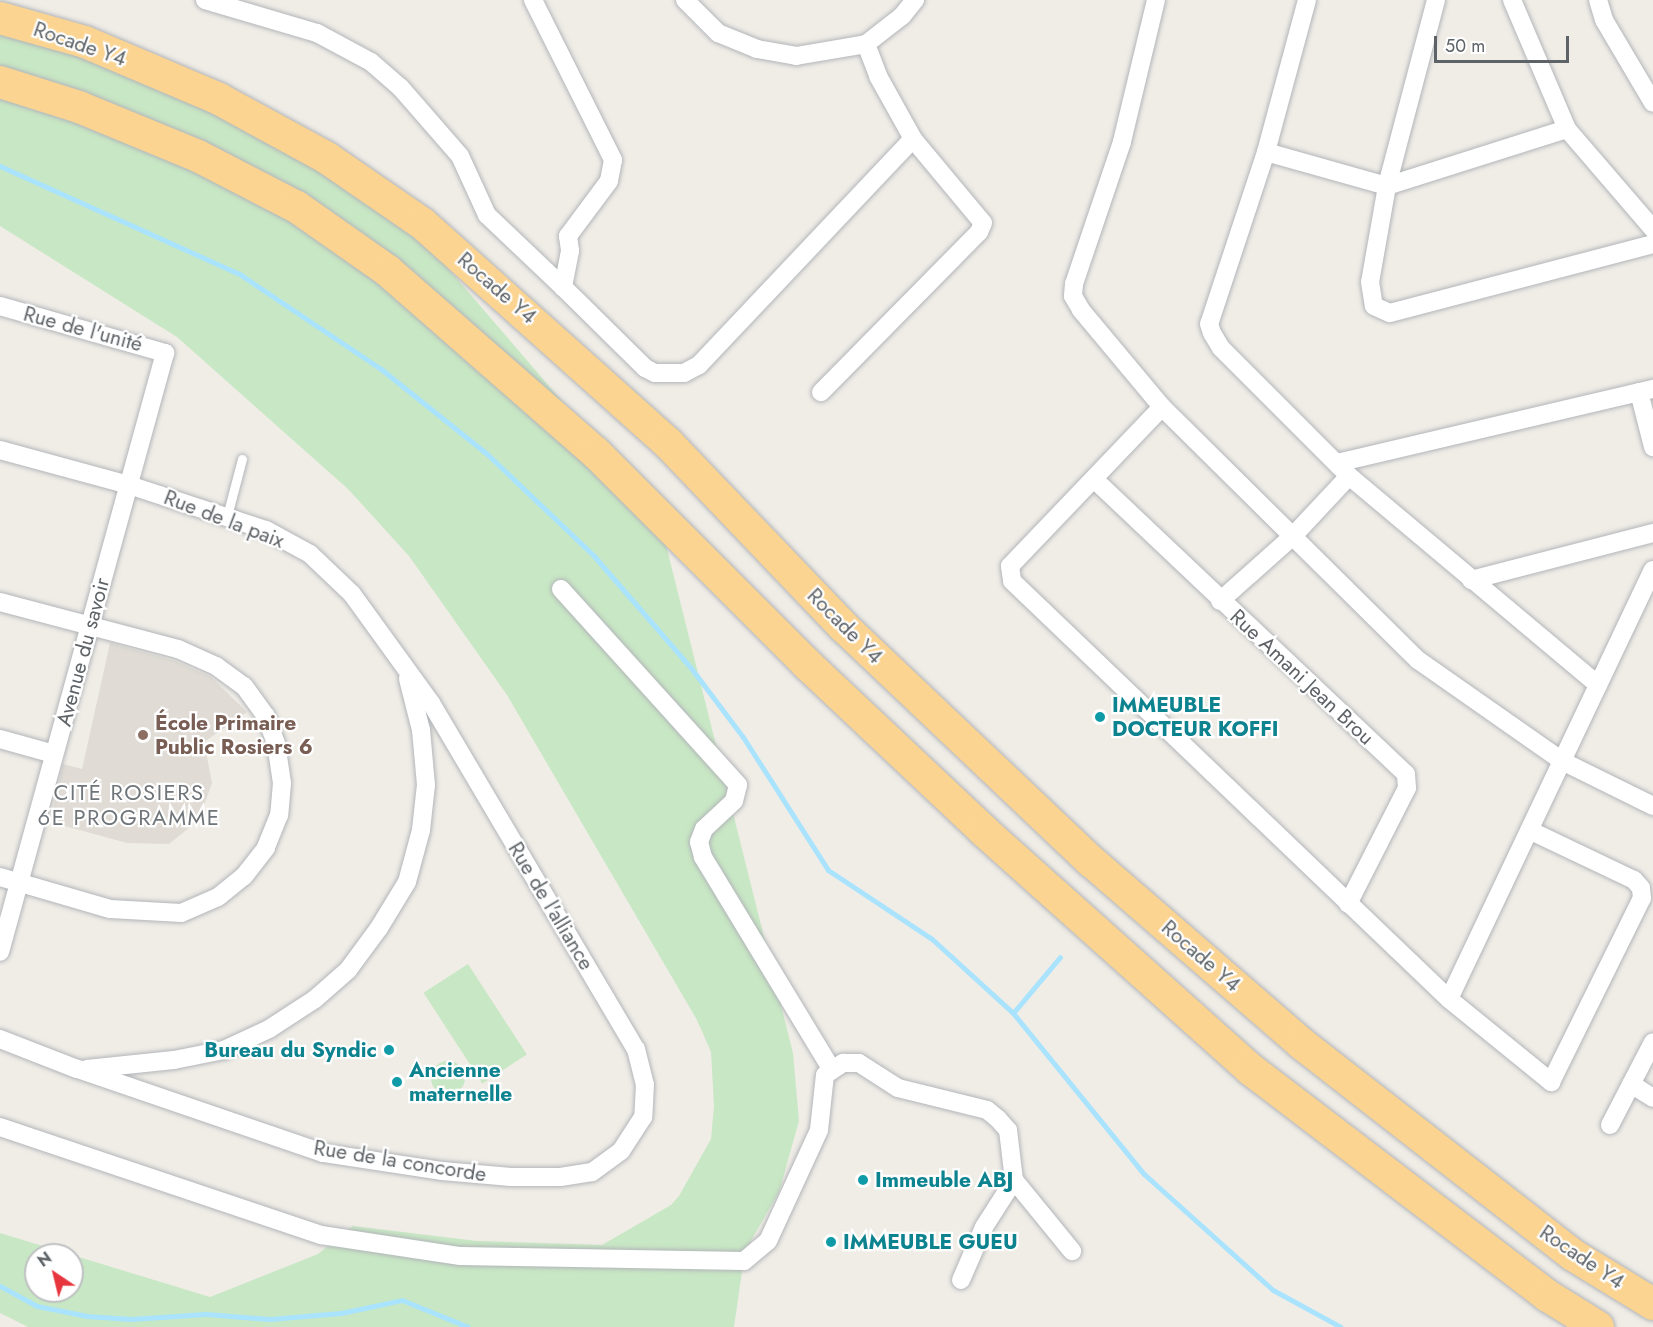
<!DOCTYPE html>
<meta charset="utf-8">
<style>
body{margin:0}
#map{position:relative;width:1653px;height:1327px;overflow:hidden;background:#f0ede7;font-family:Jost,sans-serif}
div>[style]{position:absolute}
.education>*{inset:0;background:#e0dcd5}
.green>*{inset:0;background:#c8e7c4;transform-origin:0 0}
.round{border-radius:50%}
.stream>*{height:5px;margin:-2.5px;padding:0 2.5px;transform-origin:2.5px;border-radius:2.5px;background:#a9e3fe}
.roads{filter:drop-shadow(0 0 2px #b2b5b9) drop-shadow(0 0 2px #b2b5b9)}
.lane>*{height:9px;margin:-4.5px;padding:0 4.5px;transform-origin:4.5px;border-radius:4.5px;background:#fff}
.street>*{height:18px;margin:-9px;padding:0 9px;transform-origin:9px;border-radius:9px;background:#fff}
.highway>*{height:32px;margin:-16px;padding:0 16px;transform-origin:16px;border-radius:16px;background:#fcd492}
.dots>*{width:16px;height:16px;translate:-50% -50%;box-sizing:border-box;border:3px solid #fff;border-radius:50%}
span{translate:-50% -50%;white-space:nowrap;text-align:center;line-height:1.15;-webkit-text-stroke:4.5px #fff;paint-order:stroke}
.street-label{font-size:21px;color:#5e6367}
.culture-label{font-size:21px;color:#0d838f;font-weight:700}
.left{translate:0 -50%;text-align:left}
.right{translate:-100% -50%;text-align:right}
.education-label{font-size:21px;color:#785e54;font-weight:700}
.neighbourhood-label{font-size:22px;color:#6f7579;letter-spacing:1.5px}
.north{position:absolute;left:24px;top:1243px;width:60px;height:60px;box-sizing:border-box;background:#fff;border:2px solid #bfc1c2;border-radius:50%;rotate:325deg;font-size:16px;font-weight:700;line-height:24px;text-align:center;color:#5e6367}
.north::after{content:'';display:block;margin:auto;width:21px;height:27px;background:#e7363e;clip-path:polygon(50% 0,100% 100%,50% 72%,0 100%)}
.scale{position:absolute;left:1434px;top:36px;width:135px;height:27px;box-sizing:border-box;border:3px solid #5e6367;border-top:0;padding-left:8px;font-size:18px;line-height:21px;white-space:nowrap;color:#5e6367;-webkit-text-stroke:4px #fff;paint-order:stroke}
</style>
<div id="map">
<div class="education">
<div style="clip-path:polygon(110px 643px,175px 661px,211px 677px,247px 712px,204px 742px,212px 783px,199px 820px,169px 844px,127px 843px,50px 822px,63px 764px,82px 769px)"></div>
</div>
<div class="green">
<div style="clip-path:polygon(evenodd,0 30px,178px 90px,373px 181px,658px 513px,793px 1053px,799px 1121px,779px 1192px,745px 1251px,734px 1327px,28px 1327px,0 1313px,0 1233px,210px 1297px,318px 1254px,353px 1226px,477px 1241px,602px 1245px,671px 1205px,679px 1196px,711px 1139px,714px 1106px,711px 1052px,697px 1020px,507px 695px,409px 556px,348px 489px,177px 337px,0 226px,0 30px,36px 1255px,72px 1255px,72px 1291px,36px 1291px,36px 1255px)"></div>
<div style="left:468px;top:964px;width:108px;height:53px;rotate:57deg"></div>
<div class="round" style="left:431px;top:1061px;width:34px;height:34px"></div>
</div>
<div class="stream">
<div style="left:0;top:166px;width:265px;rotate:24.3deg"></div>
<div style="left:241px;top:275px;width:169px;rotate:33.9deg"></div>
<div style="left:381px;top:369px;width:134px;rotate:38.7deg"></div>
<div style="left:486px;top:453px;width:149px;rotate:43.6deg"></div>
<div style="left:594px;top:556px;width:148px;rotate:49.1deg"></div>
<div style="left:691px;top:668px;width:86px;rotate:53deg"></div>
<div style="left:743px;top:737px;width:158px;rotate:57.4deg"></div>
<div style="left:828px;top:870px;width:125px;rotate:33.6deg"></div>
<div style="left:932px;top:939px;width:110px;rotate:42.4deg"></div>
<div style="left:1013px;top:1013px;width:208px;rotate:50.9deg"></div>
<div style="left:1144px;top:1174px;width:173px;rotate:42deg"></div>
<div style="left:1273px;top:1290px;width:77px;rotate:28.6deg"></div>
<div style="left:1013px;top:1013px;width:73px;rotate:-50deg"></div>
<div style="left:0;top:1286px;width:42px;rotate:28.4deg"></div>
<div style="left:37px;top:1306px;width:51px;rotate:11.3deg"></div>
<div style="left:87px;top:1316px;width:44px;rotate:3.9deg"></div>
<div style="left:131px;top:1319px;width:75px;rotate:-3.8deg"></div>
<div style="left:206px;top:1314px;width:64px;rotate:4.5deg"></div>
<div style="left:270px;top:1319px;width:71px;rotate:-4.8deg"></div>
<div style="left:341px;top:1313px;width:62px;rotate:-12deg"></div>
<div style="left:402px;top:1300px;width:71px;rotate:22.2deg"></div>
</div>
<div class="roads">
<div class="lane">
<div style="left:227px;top:516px;width:59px;rotate:-75.3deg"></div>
</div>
<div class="street">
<div style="left:205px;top:0;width:117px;rotate:16.4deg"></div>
<div style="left:317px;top:33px;width:61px;rotate:28.2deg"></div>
<div style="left:371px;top:62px;width:38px;rotate:41deg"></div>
<div style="left:400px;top:87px;width:91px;rotate:49deg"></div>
<div style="left:460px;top:156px;width:65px;rotate:65.4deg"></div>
<div style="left:487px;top:215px;width:105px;rotate:43.5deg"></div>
<div style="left:533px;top:0;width:179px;rotate:63.4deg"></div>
<div style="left:613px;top:160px;width:21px;rotate:101deg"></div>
<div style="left:609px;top:181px;width:69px;rotate:126.7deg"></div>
<div style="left:568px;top:236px;width:15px;rotate:82deg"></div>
<div style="left:570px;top:251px;width:37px;rotate:101deg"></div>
<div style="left:563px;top:287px;width:115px;rotate:44.6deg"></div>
<div style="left:645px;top:368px;width:11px;rotate:27deg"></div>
<div style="left:655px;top:373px;width:29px"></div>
<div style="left:684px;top:373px;width:17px;rotate:-28deg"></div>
<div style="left:699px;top:365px;width:311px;rotate:-46.6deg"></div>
<div style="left:685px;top:0;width:47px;rotate:45deg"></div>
<div style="left:718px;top:33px;width:42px;rotate:22.3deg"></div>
<div style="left:757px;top:49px;width:40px;rotate:10deg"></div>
<div style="left:796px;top:56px;width:71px;rotate:-9.7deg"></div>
<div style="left:866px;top:44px;width:34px;rotate:69deg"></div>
<div style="left:878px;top:76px;width:72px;rotate:60.9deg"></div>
<div style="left:913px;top:139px;width:109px;rotate:50.2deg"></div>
<div style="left:983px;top:223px;width:10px;rotate:114deg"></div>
<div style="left:979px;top:232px;width:225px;rotate:134.6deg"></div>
<div style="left:1156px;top:0;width:146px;rotate:103.5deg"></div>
<div style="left:1122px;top:142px;width:150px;rotate:108.7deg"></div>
<div style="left:1074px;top:284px;width:12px;rotate:95deg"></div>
<div style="left:1073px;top:296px;width:16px;rotate:60deg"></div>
<div style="left:1081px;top:310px;width:126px;rotate:50.1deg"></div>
<div style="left:1162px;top:407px;width:360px;rotate:44.7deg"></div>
<div style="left:1418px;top:660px;width:176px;rotate:35deg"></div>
<div style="left:1562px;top:761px;width:102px;rotate:26.3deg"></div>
<div style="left:1307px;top:0;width:157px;rotate:105.1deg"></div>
<div style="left:1266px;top:152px;width:181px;rotate:108.3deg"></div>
<div style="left:1209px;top:324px;width:9px;rotate:72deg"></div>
<div style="left:1212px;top:333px;width:17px;rotate:59deg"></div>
<div style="left:1221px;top:348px;width:181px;rotate:45deg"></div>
<div style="left:1349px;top:476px;width:325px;rotate:40deg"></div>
<div style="left:1436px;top:0;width:192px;rotate:104.8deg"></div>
<div style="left:1387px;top:186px;width:97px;rotate:100deg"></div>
<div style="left:1370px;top:282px;width:24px;rotate:81deg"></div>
<div style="left:1374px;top:306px;width:17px;rotate:24deg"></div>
<div style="left:1390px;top:313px;width:272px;rotate:-14.7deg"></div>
<div style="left:1512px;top:0;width:140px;rotate:66.9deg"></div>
<div style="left:1567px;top:129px;width:132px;rotate:49.3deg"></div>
<div style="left:1598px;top:0;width:21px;rotate:73deg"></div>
<div style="left:1604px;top:20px;width:96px;rotate:59.4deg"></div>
<div style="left:866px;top:44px;width:46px;rotate:-37.9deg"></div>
<div style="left:902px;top:16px;width:21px;rotate:-51deg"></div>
<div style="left:1266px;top:152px;width:126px;rotate:15.7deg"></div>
<div style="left:1387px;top:186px;width:189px;rotate:-17.6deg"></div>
<div style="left:0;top:306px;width:172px;rotate:15.9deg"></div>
<div style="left:165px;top:353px;width:621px;rotate:105.4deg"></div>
<div style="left:1639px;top:392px;width:57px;rotate:75.7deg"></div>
<div style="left:1162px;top:407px;width:220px;rotate:133.7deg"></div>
<div style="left:1010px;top:566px;width:15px;rotate:82deg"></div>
<div style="left:1012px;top:581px;width:605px;rotate:43.73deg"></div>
<div style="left:1449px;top:999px;width:132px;rotate:39.1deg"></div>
<div style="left:1551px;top:1082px;width:205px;rotate:-63.7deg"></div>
<div style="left:1642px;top:898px;width:10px;rotate:-96deg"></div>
<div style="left:1641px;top:888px;width:11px;rotate:-131deg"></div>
<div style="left:1634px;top:880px;width:116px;rotate:-154.5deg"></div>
<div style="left:0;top:450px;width:134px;rotate:15.2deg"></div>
<div style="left:129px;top:485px;width:144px;rotate:18.2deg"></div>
<div style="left:266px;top:530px;width:50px;rotate:28.6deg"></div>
<div style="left:310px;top:554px;width:58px;rotate:43.6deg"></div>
<div style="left:352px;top:594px;width:135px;rotate:54.1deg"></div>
<div style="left:431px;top:703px;width:402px;rotate:59.4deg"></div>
<div style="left:636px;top:1049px;width:36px;rotate:76deg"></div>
<div style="left:645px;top:1084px;width:33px;rotate:93deg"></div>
<div style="left:643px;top:1117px;width:40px;rotate:122.9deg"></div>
<div style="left:621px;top:1151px;width:36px;rotate:144deg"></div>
<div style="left:592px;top:1172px;width:32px;rotate:171deg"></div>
<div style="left:560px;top:1177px;width:49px;rotate:180deg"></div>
<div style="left:511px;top:1177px;width:69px;rotate:-175deg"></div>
<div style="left:442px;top:1171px;width:120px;rotate:-171.4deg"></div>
<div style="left:323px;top:1153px;width:260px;rotate:-161.1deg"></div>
<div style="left:77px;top:1069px;width:83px;rotate:-158.7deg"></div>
<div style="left:1337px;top:463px;width:325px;rotate:-13.2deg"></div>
<div style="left:1095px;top:480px;width:428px;rotate:43.4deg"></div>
<div style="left:1406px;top:774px;width:14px;rotate:86deg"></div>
<div style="left:1407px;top:788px;width:130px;rotate:117deg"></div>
<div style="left:1471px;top:580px;width:188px;rotate:-14.5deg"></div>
<div style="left:561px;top:589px;width:264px;rotate:47.9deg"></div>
<div style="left:738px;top:785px;width:16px;rotate:104deg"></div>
<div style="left:734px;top:801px;width:41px;rotate:137deg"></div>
<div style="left:704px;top:829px;width:14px;rotate:111deg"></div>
<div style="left:699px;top:842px;width:16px;rotate:75deg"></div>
<div style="left:703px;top:857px;width:247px;rotate:58.8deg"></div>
<div style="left:1220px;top:601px;width:98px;rotate:-41.7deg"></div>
<div style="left:1293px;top:536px;width:82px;rotate:-47deg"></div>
<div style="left:0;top:602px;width:184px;rotate:14.8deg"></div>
<div style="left:178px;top:649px;width:42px;rotate:24.1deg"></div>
<div style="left:216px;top:666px;width:34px;rotate:36deg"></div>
<div style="left:244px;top:686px;width:37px;rotate:54deg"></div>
<div style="left:266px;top:716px;width:29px;rotate:70deg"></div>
<div style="left:276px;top:743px;width:40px;rotate:81.5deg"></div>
<div style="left:282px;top:783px;width:32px;rotate:95deg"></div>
<div style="left:279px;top:815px;width:35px;rotate:112deg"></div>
<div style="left:266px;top:848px;width:36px;rotate:128deg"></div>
<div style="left:244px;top:876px;width:33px;rotate:141deg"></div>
<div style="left:218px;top:897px;width:40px;rotate:156.6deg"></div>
<div style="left:181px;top:913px;width:71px;rotate:-176.8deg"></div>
<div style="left:110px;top:909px;width:115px;rotate:-163.8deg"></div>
<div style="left:0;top:739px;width:56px;rotate:15.5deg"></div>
<div style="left:1449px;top:999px;width:475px;rotate:-64.6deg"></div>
<div style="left:87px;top:1069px;width:87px;rotate:-5.9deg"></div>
<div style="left:174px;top:1060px;width:51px;rotate:-11.3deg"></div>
<div style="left:224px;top:1050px;width:50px;rotate:-25deg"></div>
<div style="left:269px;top:1029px;width:55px;rotate:-33.1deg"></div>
<div style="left:315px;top:999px;width:44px;rotate:-41.3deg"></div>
<div style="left:348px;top:970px;width:52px;rotate:-53.6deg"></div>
<div style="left:379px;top:928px;width:54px;rotate:-58.7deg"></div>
<div style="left:407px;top:882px;width:54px;rotate:-74.9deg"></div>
<div style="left:421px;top:830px;width:45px;rotate:-83.7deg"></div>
<div style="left:426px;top:785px;width:55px;rotate:-95.2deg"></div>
<div style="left:421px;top:730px;width:53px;rotate:-104.3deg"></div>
<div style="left:1631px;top:1084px;width:26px;rotate:32deg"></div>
<div style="left:1610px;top:1125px;width:93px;rotate:-62.6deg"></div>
<div style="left:0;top:1127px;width:339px;rotate:18.6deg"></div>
<div style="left:321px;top:1235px;width:141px;rotate:8.6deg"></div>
<div style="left:460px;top:1256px;width:284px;rotate:1deg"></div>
<div style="left:744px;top:1261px;width:31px;rotate:-40deg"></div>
<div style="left:768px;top:1241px;width:122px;rotate:-65.3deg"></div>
<div style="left:819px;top:1130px;width:55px;rotate:-83.8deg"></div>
<div style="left:825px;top:1075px;width:22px;rotate:-34deg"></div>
<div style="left:843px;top:1063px;width:16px"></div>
<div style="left:859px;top:1063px;width:46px;rotate:32.7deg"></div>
<div style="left:898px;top:1088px;width:92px;rotate:13.9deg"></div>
<div style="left:987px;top:1110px;width:14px;rotate:39deg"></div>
<div style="left:998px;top:1119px;width:15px;rotate:48deg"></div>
<div style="left:1008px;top:1130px;width:50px;rotate:83.2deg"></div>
<div style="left:1014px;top:1180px;width:92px;rotate:50.8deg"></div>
<div style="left:961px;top:1280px;width:58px;rotate:-66.5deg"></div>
<div style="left:984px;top:1227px;width:56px;rotate:-57.4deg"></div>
</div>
<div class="highway">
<div style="left:0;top:18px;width:88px;rotate:15.8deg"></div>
<div style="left:85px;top:42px;width:146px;rotate:23deg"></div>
<div style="left:219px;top:99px;width:123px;rotate:28.6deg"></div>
<div style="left:327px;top:158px;width:116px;rotate:34.5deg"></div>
<div style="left:423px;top:224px;width:329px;rotate:41.8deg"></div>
<div style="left:668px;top:443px;width:255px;rotate:46.3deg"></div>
<div style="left:844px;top:627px;width:342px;rotate:43.5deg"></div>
<div style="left:1092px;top:862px;width:278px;rotate:40.9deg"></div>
<div style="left:1302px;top:1044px;width:343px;rotate:37.9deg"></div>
<div style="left:1573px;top:1255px;width:94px;rotate:31.5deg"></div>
<div style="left:0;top:82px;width:83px;rotate:17.6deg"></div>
<div style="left:79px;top:107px;width:129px;rotate:22.4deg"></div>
<div style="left:198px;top:156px;width:111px;rotate:27.3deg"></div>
<div style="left:297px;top:207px;width:111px;rotate:35.1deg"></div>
<div style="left:388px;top:271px;width:276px;rotate:41.2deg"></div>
<div style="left:596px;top:453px;width:298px;rotate:45deg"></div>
<div style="left:807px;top:664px;width:243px;rotate:43.3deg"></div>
<div style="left:984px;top:831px;width:357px;rotate:41.8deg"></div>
<div style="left:1250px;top:1069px;width:375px;rotate:37.3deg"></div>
<div style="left:1548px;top:1296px;width:59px;rotate:31.8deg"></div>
</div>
</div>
<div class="dots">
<div style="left:1100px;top:717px;background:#0f9aa8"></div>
<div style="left:143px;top:735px;background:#8d6e63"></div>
<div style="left:389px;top:1050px;background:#0f9aa8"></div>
<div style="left:397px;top:1082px;background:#0f9aa8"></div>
<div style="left:863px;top:1180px;background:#0f9aa8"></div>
<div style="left:831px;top:1242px;background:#0f9aa8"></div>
</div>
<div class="street-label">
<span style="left:80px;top:44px;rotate:19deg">Rocade Y4</span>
<span style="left:497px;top:288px;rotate:41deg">Rocade Y4</span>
<span style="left:83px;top:329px;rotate:15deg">Rue de l'unité</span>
<span style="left:224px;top:519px;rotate:21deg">Rue de la paix</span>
<span style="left:845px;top:626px;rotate:45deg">Rocade Y4</span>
<span style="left:83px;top:652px;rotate:-75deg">Avenue du savoir</span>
<span style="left:1302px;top:677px;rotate:43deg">Rue Amani Jean Brou</span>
<span style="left:551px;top:906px;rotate:59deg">Rue de l'alliance</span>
<span style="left:1201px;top:956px;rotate:41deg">Rocade Y4</span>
<span style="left:400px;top:1161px;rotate:9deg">Rue de la concorde</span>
<span style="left:1582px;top:1257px;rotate:34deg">Rocade Y4</span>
</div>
<div class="culture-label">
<span class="left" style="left:1112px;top:717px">IMMEUBLE<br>DOCTEUR KOFFI</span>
<span class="right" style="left:377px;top:1050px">Bureau du Syndic</span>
<span class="left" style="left:409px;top:1082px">Ancienne<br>maternelle</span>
<span class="left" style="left:875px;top:1180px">Immeuble ABJ</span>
<span class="left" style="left:843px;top:1242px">IMMEUBLE GUEU</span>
</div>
<div class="education-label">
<span class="left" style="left:155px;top:735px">École Primaire<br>Public Rosiers 6</span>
</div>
<div class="neighbourhood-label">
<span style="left:129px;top:805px">CITÉ ROSIERS<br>6E PROGRAMME</span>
</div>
<div class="north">N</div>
<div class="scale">50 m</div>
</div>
